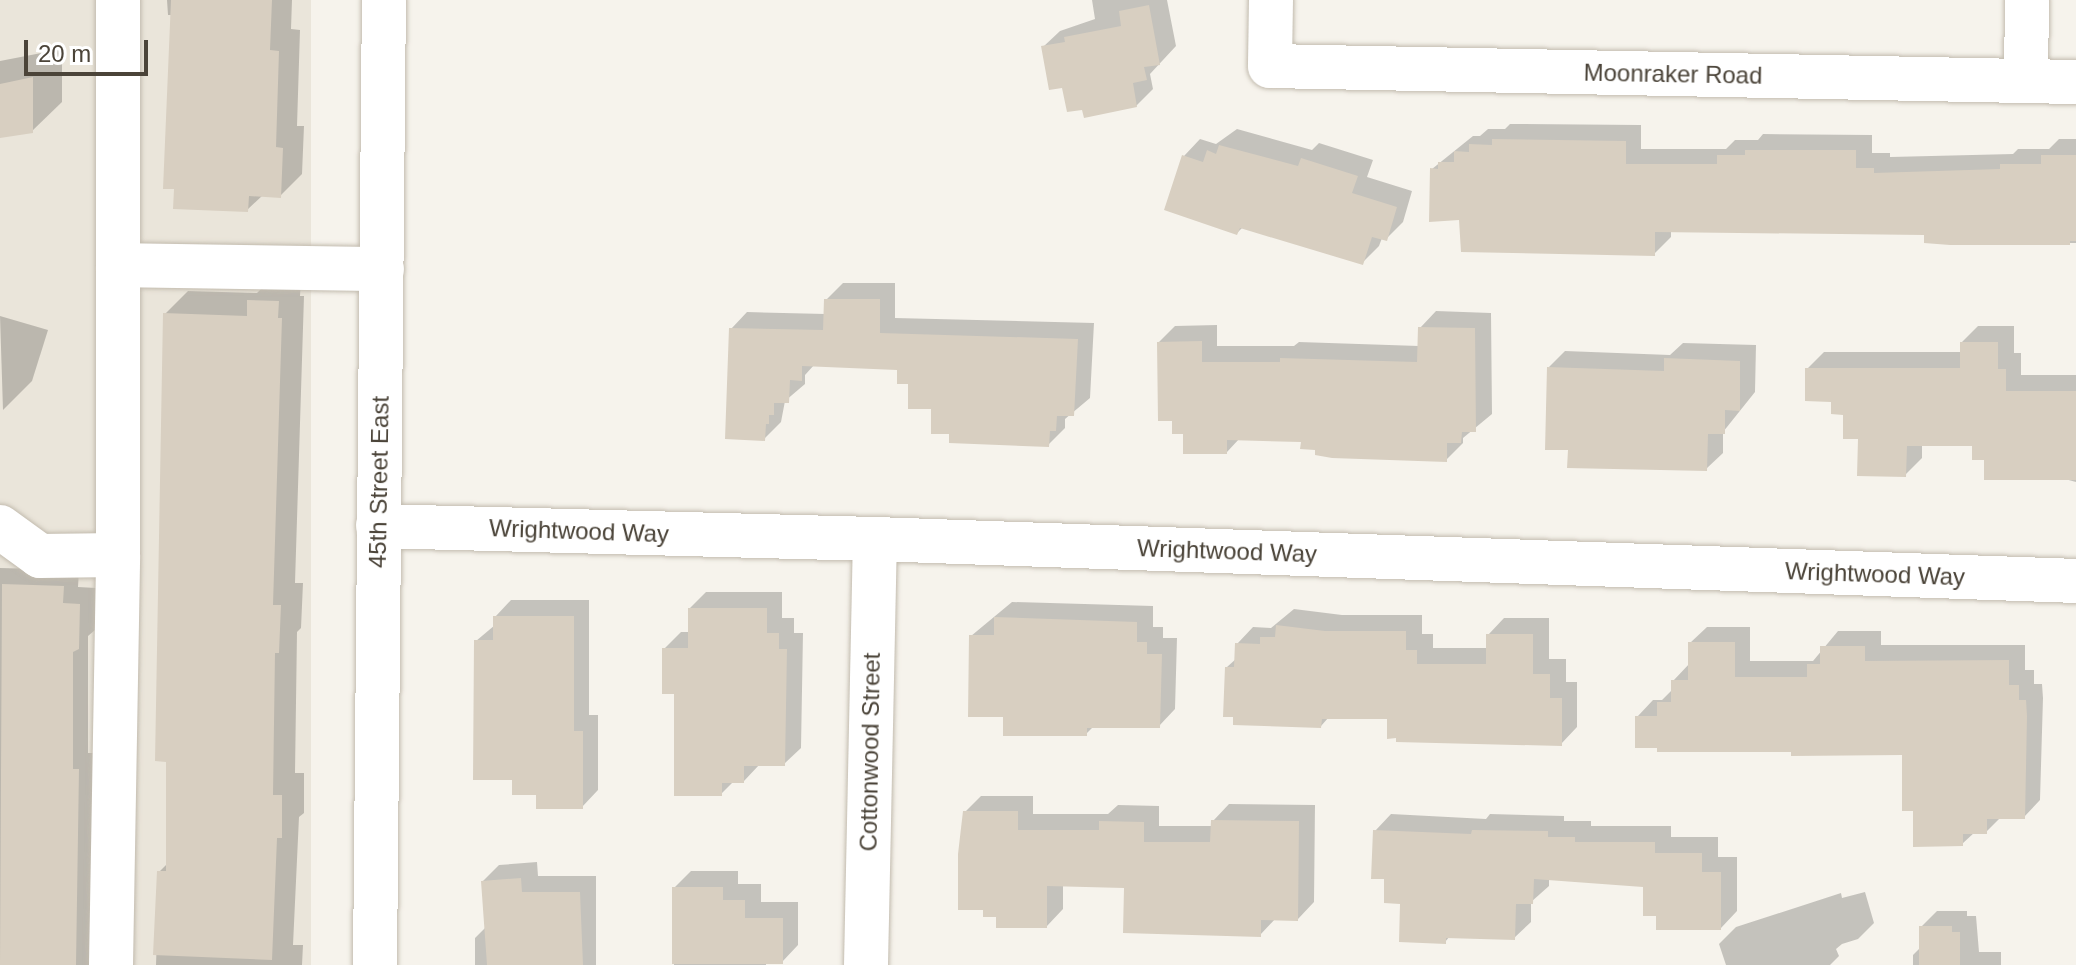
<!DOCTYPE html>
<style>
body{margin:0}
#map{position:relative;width:2076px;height:965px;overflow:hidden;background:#f6f3ec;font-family:Helvetica,sans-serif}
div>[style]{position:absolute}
.residential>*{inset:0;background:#eae5da;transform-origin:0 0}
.shadow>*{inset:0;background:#0003}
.building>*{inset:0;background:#d8cfc1}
.roads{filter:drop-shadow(0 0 2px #c2bbae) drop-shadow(0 0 2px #c2bbae)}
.minor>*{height:44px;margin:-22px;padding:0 22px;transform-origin:22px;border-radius:22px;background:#fff}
span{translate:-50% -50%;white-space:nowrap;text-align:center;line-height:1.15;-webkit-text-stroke:6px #fff;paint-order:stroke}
.street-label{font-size:24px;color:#4b4439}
.scale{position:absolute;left:24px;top:40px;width:124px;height:36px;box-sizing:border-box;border:4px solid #4b4439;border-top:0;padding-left:10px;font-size:24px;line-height:28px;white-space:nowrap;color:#4b4439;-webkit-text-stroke:6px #fff;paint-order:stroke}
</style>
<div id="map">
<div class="residential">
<div style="left:0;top:0;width:311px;height:965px"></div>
</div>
<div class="shadow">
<div style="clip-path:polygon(167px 0,292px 0,291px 29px,300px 30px,297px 126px,304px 126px,302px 174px,280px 196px,263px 195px,247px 210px,173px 15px,168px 15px)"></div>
<div style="clip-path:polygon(1092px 0,1167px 0,1176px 46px,1150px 74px,1153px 89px,1136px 106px,1084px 107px,1064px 85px,1043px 47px,1060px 31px,1095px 19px)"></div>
<div style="clip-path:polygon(62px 49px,62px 102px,32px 131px,0 136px,0 61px)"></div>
<div style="clip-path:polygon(1510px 124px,1641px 125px,1641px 149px,1726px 149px,1735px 140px,1758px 140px,1763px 134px,1872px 135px,1872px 153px,1890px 153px,1890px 157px,2013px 154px,2018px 149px,2049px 149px,2059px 139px,2076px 139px,2076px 243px,1950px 243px,1926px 233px,1671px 230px,1671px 237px,1654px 254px,1461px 218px,1432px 169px,1473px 136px,1480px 136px,1488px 129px,1505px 129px)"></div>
<div style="clip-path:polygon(1237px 129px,1312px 150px,1319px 143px,1373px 160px,1367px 177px,1412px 191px,1403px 222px,1386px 239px,1382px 238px,1379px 246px,1363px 262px,1243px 227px,1237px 233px,1184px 156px,1200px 139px,1216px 144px)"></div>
<div style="clip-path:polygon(272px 278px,301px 279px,300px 296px,304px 296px,295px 583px,303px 583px,301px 628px,297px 632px,295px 773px,304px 773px,304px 813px,299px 817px,293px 945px,303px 945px,302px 965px,156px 965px,159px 872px,168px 863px,165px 314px,188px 291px,257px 293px)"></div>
<div style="clip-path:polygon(843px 283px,895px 283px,895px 318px,1094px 323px,1090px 398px,1065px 419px,1065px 428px,1048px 445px,951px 432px,899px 368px,815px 364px,805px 375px,805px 384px,785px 401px,781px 422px,764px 439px,731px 329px,747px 312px,826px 314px,826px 300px)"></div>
<div style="clip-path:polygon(1436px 311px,1491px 313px,1492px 414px,1463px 438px,1463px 443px,1447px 459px,1317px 448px,1303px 440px,1240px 438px,1227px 452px,1185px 432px,1159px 342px,1175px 326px,1217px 325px,1217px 346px,1294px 346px,1299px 342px,1419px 346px,1420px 328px)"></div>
<div style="clip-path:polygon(0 316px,48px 330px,32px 381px,3px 410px)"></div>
<div style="clip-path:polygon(1978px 326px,2014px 326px,2014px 353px,2021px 353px,2021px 375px,2076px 375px,2076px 482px,1986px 458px,1974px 444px,1922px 444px,1922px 458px,1905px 475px,1860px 437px,1846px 413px,1807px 369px,1824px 352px,1962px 352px,1962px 342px)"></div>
<div style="clip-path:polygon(1683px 343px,1756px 345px,1755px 392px,1723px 432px,1723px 453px,1706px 469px,1570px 448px,1549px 367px,1565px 351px,1670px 355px)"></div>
<div style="clip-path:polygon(0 568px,79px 570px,78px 587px,96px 588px,95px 630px,88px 636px,88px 753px,95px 753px,89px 965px,0 965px)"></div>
<div style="clip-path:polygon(706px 592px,782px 592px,782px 618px,794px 618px,794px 633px,803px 633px,801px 748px,784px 764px,760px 764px,744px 781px,734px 781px,721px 794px,676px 692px,664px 649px,681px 632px,690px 632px,690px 608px)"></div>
<div style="clip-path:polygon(511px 600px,589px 600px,589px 715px,598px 715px,598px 790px,582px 807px,538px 793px,514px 778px,476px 641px,495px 625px,495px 617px)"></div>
<div style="clip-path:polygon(1012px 602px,1153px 606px,1153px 627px,1163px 627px,1163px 638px,1177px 638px,1175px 709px,1159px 726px,1094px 726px,1086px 734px,1005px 715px,971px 636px)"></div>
<div style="clip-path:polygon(1294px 609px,1342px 615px,1422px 615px,1422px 634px,1433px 634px,1433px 648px,1488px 648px,1488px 635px,1504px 618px,1549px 618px,1549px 659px,1566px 659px,1566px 682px,1577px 682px,1577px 727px,1561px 744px,1389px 717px,1329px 717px,1321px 726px,1227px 667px,1237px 658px,1237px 644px,1253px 627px,1271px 628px)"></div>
<div style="clip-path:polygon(1707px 627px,1750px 627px,1750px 661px,1813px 661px,1838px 631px,1881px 631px,1881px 645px,2025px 645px,2025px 670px,2034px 670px,2034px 684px,2042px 684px,2043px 698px,2040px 800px,2024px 817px,2001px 817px,1986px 832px,1975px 832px,1962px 844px,1904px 753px,1793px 750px,1637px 717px,1653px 700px,1662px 700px,1673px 689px,1673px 681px,1690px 663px,1690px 643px)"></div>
<div style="clip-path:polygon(981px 796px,1033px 796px,1033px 814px,1108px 814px,1118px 805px,1159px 806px,1159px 826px,1213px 826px,1213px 821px,1229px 804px,1315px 805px,1314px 902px,1298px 919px,1276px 918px,1260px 935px,1126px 886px,1063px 885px,1063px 909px,1047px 926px,998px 915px,965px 812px)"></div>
<div style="clip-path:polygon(1391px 814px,1486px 819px,1490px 814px,1564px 816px,1564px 821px,1591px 821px,1591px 826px,1671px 826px,1671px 837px,1718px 837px,1718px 857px,1737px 857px,1737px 911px,1721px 928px,1658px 914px,1645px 885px,1549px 878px,1549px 886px,1531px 902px,1531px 922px,1514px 938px,1450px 936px,1445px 942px,1403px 902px,1386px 877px,1375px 831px)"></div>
<div style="clip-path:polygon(537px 862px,538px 876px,596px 876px,596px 965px,475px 965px,475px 938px,486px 927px,483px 881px,499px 865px)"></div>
<div style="clip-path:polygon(691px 871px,738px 871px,738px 884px,761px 884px,761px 902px,798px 902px,798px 945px,782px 962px,766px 962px,766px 965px,674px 965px,674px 888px)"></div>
<div style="clip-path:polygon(1865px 892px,1874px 923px,1858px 939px,1842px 944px,1836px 949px,1839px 956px,1830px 965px,1726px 965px,1719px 944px,1736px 927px,1841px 893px,1842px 898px)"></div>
<div style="clip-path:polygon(1937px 911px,1967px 911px,1967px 916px,1976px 916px,1979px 952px,2001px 952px,2001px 965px,1913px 965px,1913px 955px,1921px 947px,1921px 927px)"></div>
</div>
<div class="building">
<div style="clip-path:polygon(171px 0,272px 0,270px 50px,279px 51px,276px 147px,283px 148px,281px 198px,249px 196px,248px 212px,173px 209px,174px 189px,163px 189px)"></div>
<div style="clip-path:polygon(1149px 5px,1160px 65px,1144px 67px,1147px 80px,1133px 83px,1137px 107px,1084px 118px,1082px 110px,1067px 112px,1062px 88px,1049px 90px,1041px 46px,1065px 42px,1064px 37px,1121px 26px,1119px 11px)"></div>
<div style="clip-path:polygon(33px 77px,33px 133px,0 138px,0 84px)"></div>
<div style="clip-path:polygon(1492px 139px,1626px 141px,1626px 164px,1717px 164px,1717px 155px,1745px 155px,1745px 150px,1856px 150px,1856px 168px,1874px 168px,1874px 173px,2000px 169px,2000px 164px,2041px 164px,2041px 155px,2076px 155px,2076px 241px,2070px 241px,2070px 245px,1950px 245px,1924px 243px,1924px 235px,1655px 232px,1655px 256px,1461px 252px,1459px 220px,1429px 222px,1430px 168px,1438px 169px,1438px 162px,1454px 162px,1454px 151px,1469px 152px,1469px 144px,1492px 145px)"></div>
<div style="clip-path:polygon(1219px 145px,1298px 166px,1301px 158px,1358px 176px,1352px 193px,1397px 207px,1387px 241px,1372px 237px,1363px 265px,1240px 228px,1237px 235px,1164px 210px,1182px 155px,1203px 162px,1207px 150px,1216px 154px)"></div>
<div style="clip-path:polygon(824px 299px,880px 299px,880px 333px,1078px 339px,1074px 416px,1057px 416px,1056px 431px,1050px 431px,1049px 447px,949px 443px,949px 434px,931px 434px,931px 409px,908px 409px,908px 384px,897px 384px,897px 370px,802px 366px,802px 381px,790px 380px,789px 403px,774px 403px,774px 415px,769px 415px,769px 424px,766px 424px,765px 441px,725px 439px,729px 328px,823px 330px)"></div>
<div style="clip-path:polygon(247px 300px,279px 301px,278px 318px,282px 318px,273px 605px,281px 605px,279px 653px,275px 653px,273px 795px,282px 795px,282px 838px,277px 838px,272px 960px,153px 955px,157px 871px,166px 871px,166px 762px,155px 761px,163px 313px,247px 316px)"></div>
<div style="clip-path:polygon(1418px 327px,1475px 328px,1476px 432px,1462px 432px,1461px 443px,1447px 443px,1447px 462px,1332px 458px,1315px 455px,1315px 450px,1300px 449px,1301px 442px,1227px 440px,1227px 454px,1183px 454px,1183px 434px,1172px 434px,1172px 421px,1158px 421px,1157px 342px,1202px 341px,1202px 362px,1280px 362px,1280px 358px,1417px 362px)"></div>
<div style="clip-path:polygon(1960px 342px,1998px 342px,1998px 369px,2006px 369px,2006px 391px,2076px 391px,2076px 480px,1984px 480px,1984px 460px,1972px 460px,1972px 446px,1907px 446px,1906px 477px,1857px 476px,1858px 439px,1843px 439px,1843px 415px,1831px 414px,1831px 402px,1805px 401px,1805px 368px,1960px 368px)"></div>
<div style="clip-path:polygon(1664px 358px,1740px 361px,1740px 411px,1725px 410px,1725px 434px,1708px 434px,1707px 471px,1567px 468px,1568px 450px,1545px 450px,1547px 367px,1664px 371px)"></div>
<div style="clip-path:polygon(2px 584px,64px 586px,63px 603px,80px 604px,79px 649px,73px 652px,73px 769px,79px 769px,76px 965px,0 965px)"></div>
<div style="clip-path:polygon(688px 608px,767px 608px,767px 633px,779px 633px,779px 649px,787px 649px,785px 766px,744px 766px,744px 783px,722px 783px,722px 796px,674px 796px,674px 694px,662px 694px,662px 648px,688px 648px)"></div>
<div style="clip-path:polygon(493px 616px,574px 616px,574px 731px,583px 731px,583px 809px,536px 809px,536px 795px,512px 795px,512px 780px,473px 780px,474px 640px,493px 640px)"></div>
<div style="clip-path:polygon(994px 617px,1137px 622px,1137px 642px,1147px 642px,1147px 654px,1162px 654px,1160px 728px,1087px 728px,1087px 736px,1003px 736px,1003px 717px,968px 717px,969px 635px,994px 635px)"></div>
<div style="clip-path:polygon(1276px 625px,1325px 631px,1406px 631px,1406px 650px,1417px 650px,1417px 664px,1486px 664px,1486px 634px,1533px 634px,1533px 674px,1550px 674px,1550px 698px,1562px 698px,1562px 746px,1396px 742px,1396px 738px,1387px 739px,1387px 719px,1322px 719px,1321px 728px,1233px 725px,1233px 717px,1223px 717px,1225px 667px,1234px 667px,1235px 643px,1260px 644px,1260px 637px,1275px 637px)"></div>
<div style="clip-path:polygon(1688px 642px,1735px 642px,1735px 677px,1807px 677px,1807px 664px,1820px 664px,1820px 646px,1865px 646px,1865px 661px,2009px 660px,2009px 685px,2019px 685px,2019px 700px,2026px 700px,2027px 716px,2025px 819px,1987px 819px,1987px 834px,1963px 834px,1963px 846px,1913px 847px,1913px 811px,1902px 811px,1902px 755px,1791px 756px,1791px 752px,1657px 752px,1657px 748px,1635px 748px,1635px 716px,1657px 716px,1657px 702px,1671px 702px,1671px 680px,1688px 680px)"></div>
<div style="clip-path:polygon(963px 811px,1018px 811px,1018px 830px,1099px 830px,1099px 821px,1144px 822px,1144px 842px,1210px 842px,1211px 820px,1299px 821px,1298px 921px,1261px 920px,1261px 937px,1123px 933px,1124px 888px,1047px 886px,1047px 928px,996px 928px,996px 917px,983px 917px,983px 910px,958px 910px,958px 854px)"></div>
<div style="clip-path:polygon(1373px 830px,1471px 834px,1472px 830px,1548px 831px,1548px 837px,1575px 837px,1575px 842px,1655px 842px,1655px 853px,1702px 853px,1702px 872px,1721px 872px,1721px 930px,1656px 930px,1656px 916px,1643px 916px,1643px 887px,1534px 879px,1533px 904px,1516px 904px,1515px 940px,1446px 938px,1446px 944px,1399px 942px,1400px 904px,1384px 903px,1384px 879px,1371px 879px)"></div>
<div style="clip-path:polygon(521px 878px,522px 892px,580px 892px,583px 965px,487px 965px,481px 881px)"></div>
<div style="clip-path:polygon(672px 887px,723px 887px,723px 900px,745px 900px,745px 918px,783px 918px,783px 964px,672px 964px)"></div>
<div style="clip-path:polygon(1919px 926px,1952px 926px,1952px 932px,1960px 932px,1960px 965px,1919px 965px)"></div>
</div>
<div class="roads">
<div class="minor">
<div style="left:1271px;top:0;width:66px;rotate:90.9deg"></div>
<div style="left:1270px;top:66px;width:806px;rotate:1.14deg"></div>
<div style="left:2026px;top:80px;width:80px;rotate:-89.3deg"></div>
<div style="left:118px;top:265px;width:264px;rotate:0.9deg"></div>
<div style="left:378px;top:526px;width:497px;rotate:1.5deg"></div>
<div style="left:875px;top:539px;width:1202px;rotate:2deg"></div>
<div style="left:0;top:527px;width:49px;rotate:35.9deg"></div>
<div style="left:40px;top:556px;width:78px;rotate:-0.7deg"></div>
<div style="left:111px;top:965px;width:410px;rotate:-89deg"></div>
<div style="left:118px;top:555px;width:555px;rotate:-90deg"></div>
<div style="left:375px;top:965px;width:965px;rotate:-89.47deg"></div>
<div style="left:866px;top:965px;width:426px;rotate:-88.8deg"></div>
</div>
</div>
<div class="street-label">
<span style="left:1673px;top:74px;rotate:1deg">Moonraker Road</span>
<span style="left:379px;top:482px;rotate:-89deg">45th Street East</span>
<span style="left:579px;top:531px;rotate:2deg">Wrightwood Way</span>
<span style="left:1227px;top:551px;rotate:2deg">Wrightwood Way</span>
<span style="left:1875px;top:574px;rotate:2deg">Wrightwood Way</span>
<span style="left:870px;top:752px;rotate:-89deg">Cottonwood Street</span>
</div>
<div class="scale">20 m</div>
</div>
